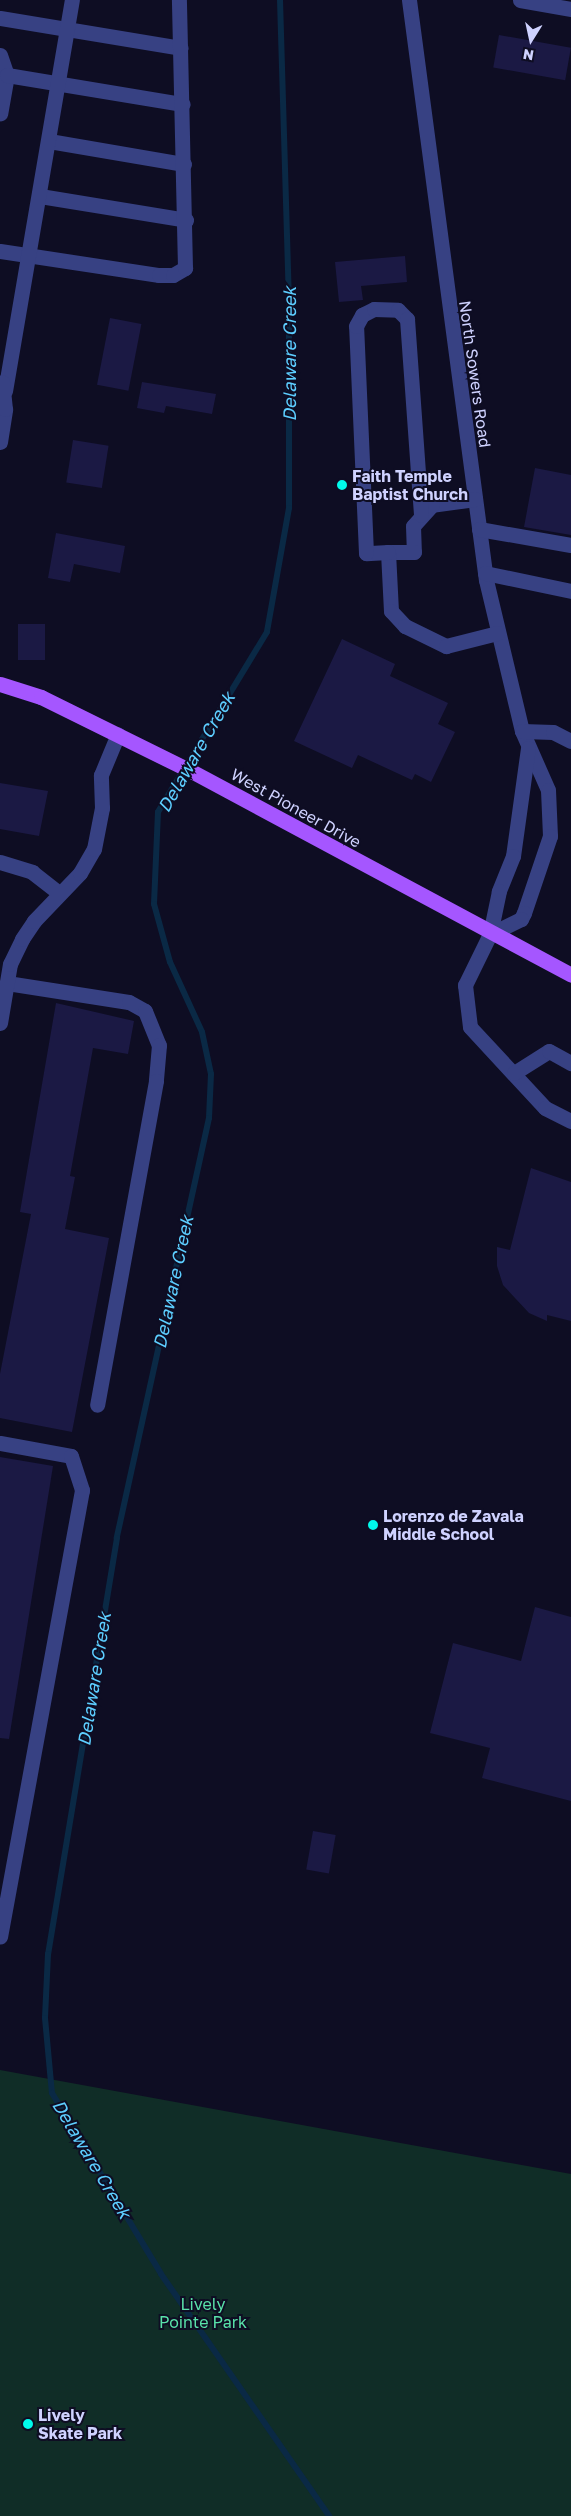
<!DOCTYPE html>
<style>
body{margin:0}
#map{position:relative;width:571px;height:2516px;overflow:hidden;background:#0e0d23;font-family:"Golos Text",sans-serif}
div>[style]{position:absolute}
.green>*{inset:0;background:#102d27}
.stream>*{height:6px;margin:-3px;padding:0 3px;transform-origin:3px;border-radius:3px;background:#0a2945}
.building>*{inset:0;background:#1b1944;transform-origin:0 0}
.minor>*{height:15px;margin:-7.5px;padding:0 7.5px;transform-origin:7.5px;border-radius:7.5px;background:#374183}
.major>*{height:15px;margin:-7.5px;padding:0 7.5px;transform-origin:7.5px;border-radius:7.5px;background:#a556ff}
.dots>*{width:14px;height:14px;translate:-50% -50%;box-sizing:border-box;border:2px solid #0e0d23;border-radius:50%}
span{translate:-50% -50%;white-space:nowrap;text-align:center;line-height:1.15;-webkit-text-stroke:4px #0e0d23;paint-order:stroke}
.street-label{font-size:16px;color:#cfd2ff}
.poi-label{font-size:16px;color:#cfd2ff;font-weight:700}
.left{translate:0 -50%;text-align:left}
.park-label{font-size:16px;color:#59e2a9}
.water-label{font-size:18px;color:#5dceff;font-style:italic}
.north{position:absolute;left:506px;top:15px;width:50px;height:50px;-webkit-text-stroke:4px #0e0d23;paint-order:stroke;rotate:190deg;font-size:14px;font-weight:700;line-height:20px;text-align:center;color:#cfd2ff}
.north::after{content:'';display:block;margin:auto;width:18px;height:22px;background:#cfd2ff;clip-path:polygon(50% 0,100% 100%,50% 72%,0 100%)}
</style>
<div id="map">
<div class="green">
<div style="clip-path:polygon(0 2070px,571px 2174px,571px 2516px,0 2516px)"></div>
</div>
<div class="stream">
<div style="left:280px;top:0;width:309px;rotate:88.3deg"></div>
<div style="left:289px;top:309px;width:199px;rotate:90deg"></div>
<div style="left:289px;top:508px;width:126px;rotate:100.1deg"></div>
<div style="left:267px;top:632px;width:210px;rotate:121.2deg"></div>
<div style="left:158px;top:812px;width:92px;rotate:92.5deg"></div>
<div style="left:154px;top:904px;width:60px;rotate:74.6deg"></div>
<div style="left:170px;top:962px;width:77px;rotate:65.4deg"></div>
<div style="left:202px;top:1032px;width:43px;rotate:77.9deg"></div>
<div style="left:211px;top:1074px;width:44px;rotate:92.6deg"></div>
<div style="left:209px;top:1118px;width:430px;rotate:102.4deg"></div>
<div style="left:117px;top:1538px;width:422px;rotate:99.4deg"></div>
<div style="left:48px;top:1954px;width:64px;rotate:92.7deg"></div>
<div style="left:45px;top:2018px;width:75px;rotate:84.7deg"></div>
<div style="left:52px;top:2093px;width:211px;rotate:58.9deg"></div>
<div style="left:161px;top:2274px;width:295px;rotate:55.2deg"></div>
</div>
<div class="building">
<div style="left:499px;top:35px;width:73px;height:33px;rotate:10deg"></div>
<div style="clip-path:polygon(405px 256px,407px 282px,361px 286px,363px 300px,339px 302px,335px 262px)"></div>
<div style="left:110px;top:318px;width:32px;height:68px;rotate:11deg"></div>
<div style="clip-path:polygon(142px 382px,216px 394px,212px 414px,166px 406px,164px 413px,137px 408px)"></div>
<div style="left:73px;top:440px;width:36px;height:43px;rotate:9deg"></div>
<div style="clip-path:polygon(535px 468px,571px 475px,571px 535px,524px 527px)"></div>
<div style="clip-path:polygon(56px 533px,125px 546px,120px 573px,74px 564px,70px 582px,48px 578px)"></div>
<div style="left:18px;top:624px;width:27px;height:36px"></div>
<div style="clip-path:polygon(342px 639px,395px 664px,390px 676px,448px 703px,438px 724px,455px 732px,431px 782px,415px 774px,412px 780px,358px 755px,352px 768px,294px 741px)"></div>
<div style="clip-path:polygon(0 783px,48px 791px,39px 836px,0 829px)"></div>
<div style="clip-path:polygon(56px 1003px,134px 1021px,128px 1054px,93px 1048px,70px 1176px,75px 1177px,65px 1229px,109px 1238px,72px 1432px,0 1418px,0 1374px,31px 1214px,20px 1212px)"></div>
<div style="clip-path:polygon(531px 1168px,571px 1182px,571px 1321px,547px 1315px,547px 1321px,529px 1313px,503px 1285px,497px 1266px,497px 1247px,510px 1250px)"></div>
<div style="clip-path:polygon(0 1457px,53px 1466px,9px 1739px,0 1738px)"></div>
<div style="clip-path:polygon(535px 1607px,571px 1617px,571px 1801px,482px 1778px,490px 1748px,430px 1733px,453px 1643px,521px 1661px)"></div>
<div style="left:313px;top:1831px;width:23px;height:39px;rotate:10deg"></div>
</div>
<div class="minor">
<div style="left:409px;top:0;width:585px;rotate:82.44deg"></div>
<div style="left:486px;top:580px;width:155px;rotate:76.6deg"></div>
<div style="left:522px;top:731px;width:64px;rotate:66.2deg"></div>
<div style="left:548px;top:790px;width:46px;rotate:87.5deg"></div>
<div style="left:550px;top:836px;width:81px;rotate:108.7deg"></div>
<div style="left:524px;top:913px;width:7px;rotate:117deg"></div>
<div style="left:521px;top:919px;width:34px;rotate:154deg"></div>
<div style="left:520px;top:0;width:52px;rotate:10deg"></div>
<div style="left:0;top:18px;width:183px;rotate:9.4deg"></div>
<div style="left:0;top:55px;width:21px;rotate:71deg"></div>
<div style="left:7px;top:75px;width:39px;rotate:100deg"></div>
<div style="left:7px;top:75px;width:178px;rotate:9.4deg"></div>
<div style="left:49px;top:141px;width:137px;rotate:9.7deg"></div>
<div style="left:40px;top:196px;width:148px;rotate:9.3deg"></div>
<div style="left:0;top:251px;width:161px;rotate:8.6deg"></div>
<div style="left:159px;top:275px;width:14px"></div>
<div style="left:173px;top:275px;width:14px;rotate:-30deg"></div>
<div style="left:185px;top:268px;width:268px;rotate:-91.3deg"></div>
<div style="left:5px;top:391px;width:397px;rotate:-80.3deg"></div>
<div style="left:0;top:442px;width:33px;rotate:-81deg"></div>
<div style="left:5px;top:409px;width:27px;rotate:-96deg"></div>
<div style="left:475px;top:499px;width:43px;rotate:172.1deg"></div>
<div style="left:432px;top:505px;width:28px;rotate:132deg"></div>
<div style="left:413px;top:526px;width:26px;rotate:88deg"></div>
<div style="left:414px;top:552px;width:26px;rotate:180deg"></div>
<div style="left:388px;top:552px;width:59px;rotate:87.1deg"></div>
<div style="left:391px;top:611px;width:21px;rotate:47deg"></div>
<div style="left:405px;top:626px;width:46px;rotate:26deg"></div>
<div style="left:446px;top:646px;width:53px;rotate:-14.3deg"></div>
<div style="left:479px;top:529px;width:93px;rotate:9.9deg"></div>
<div style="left:388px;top:552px;width:22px;rotate:177deg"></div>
<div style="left:366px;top:553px;width:227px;rotate:-92.5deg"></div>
<div style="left:356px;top:326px;width:13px;rotate:-61deg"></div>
<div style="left:362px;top:315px;width:13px;rotate:-27deg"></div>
<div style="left:374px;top:309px;width:24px;rotate:2deg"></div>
<div style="left:398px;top:310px;width:13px;rotate:45deg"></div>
<div style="left:407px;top:319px;width:196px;rotate:85.9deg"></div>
<div style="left:485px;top:573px;width:88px;rotate:11.8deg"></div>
<div style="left:522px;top:731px;width:31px;rotate:2deg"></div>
<div style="left:553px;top:732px;width:20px;rotate:27deg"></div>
<div style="left:528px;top:748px;width:109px;rotate:97.9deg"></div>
<div style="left:513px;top:856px;width:38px;rotate:112deg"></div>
<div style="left:499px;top:891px;width:44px;rotate:101.8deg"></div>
<div style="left:490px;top:934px;width:57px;rotate:116.1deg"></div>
<div style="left:465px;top:985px;width:42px;rotate:83.2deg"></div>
<div style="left:470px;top:1027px;width:110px;rotate:47.2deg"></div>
<div style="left:545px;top:1108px;width:29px;rotate:27deg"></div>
<div style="left:0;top:862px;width:34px;rotate:17deg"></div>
<div style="left:32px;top:872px;width:34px;rotate:38deg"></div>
<div style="left:7px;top:983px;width:123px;rotate:8.9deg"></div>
<div style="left:129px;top:1002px;width:18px;rotate:29deg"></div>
<div style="left:145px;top:1011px;width:37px;rotate:68deg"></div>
<div style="left:159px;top:1045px;width:36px;rotate:95deg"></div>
<div style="left:156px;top:1081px;width:329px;rotate:100.3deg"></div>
<div style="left:0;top:1023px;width:60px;rotate:-80.4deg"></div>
<div style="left:10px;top:964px;width:28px;rotate:-64deg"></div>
<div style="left:22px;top:939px;width:22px;rotate:-56deg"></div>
<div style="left:34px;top:921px;width:66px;rotate:-46.2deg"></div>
<div style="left:80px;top:873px;width:28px;rotate:-60deg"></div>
<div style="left:94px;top:849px;width:42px;rotate:-79deg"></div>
<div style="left:102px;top:808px;width:33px;rotate:-92deg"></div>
<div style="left:101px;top:775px;width:44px;rotate:-67.5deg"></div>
<div style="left:514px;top:1073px;width:41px;rotate:-32.2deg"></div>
<div style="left:549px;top:1051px;width:25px;rotate:29deg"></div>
<div style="left:0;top:1443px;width:72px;rotate:10.4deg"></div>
<div style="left:71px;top:1456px;width:36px;rotate:72deg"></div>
<div style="left:82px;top:1490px;width:454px;rotate:100.4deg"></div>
</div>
<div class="major">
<div style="left:0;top:684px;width:43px;rotate:17.6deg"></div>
<div style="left:41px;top:697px;width:169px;rotate:26.3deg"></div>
<div style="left:193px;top:772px;width:429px;rotate:28.2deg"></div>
</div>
<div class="dots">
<div style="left:342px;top:485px;background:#00faeb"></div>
<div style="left:373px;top:1525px;background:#00faeb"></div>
<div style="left:28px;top:2424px;background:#00faeb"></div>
</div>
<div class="street-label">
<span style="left:475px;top:374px;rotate:82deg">North Sowers Road</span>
<span style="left:296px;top:808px;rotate:29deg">West Pioneer Drive</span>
</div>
<div class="poi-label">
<span class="left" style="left:352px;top:485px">Faith Temple<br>Baptist Church</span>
<span class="left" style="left:383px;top:1525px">Lorenzo de Zavala<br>Middle School</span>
<span class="left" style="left:38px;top:2424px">Lively<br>Skate Park</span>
</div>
<div class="park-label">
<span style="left:203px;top:2313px">Lively<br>Pointe Park</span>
</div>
<div class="water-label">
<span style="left:289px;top:354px;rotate:-90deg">Delaware Creek</span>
<span style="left:196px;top:752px;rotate:-60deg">Delaware Creek</span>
<span style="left:173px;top:1282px;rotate:-78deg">Delaware Creek</span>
<span style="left:94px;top:1679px;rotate:-81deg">Delaware Creek</span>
<span style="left:92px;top:2159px;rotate:59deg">Delaware Creek</span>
</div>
<div class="north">N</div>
</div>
